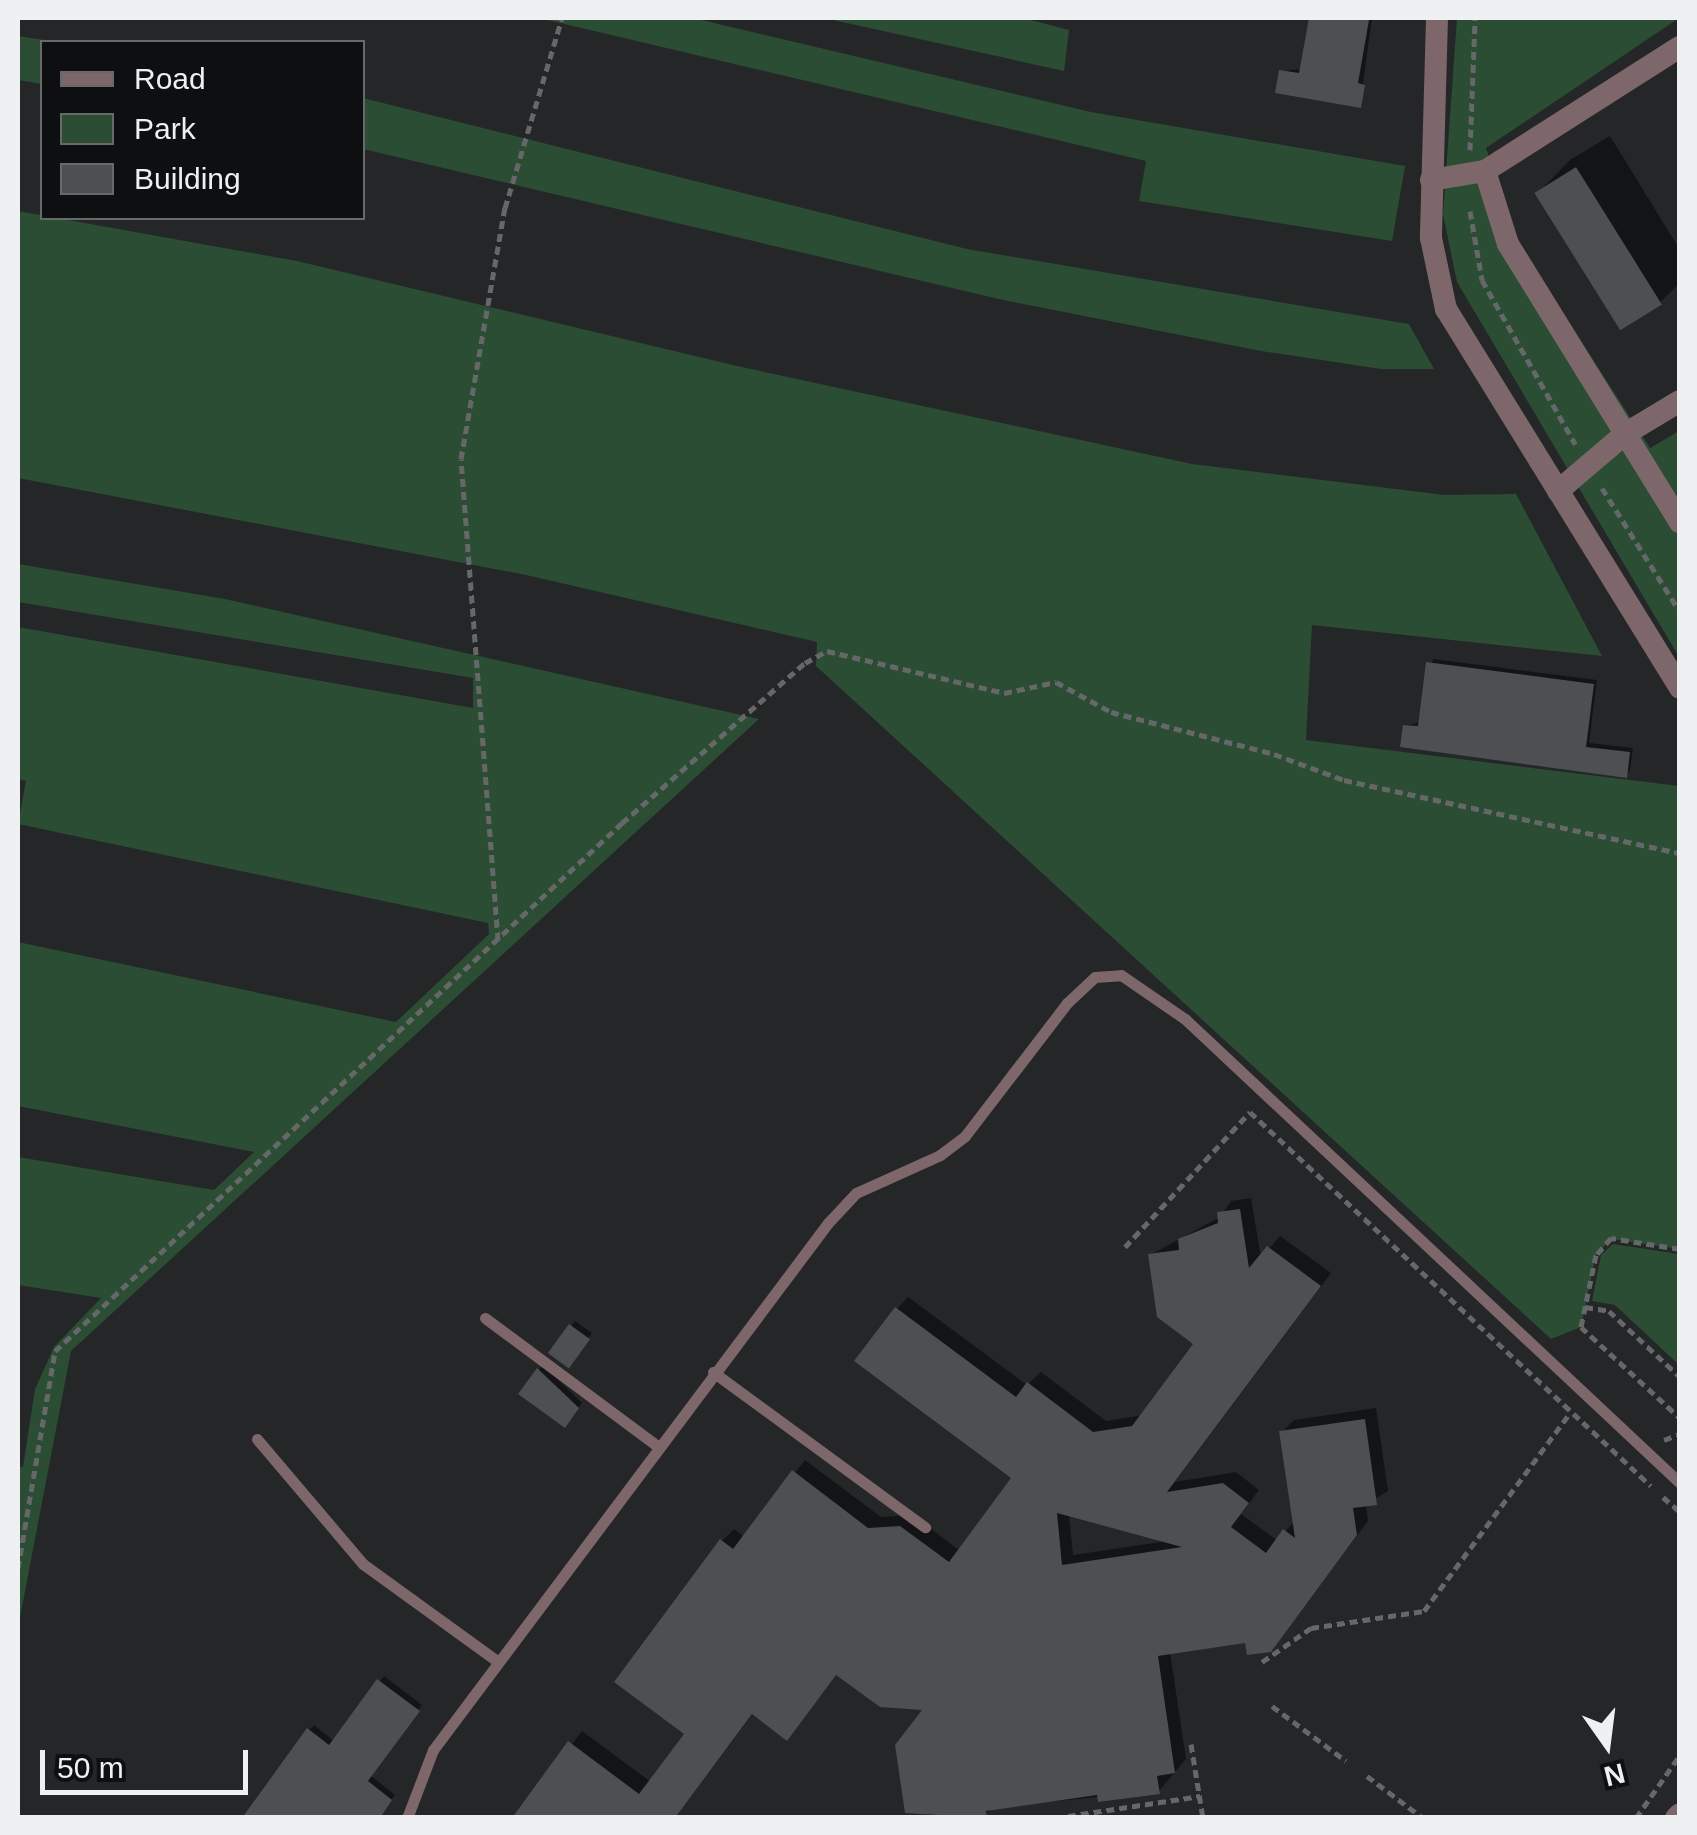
<!DOCTYPE html>
<style>
body{margin:0}
#map{position:relative;width:1697px;height:1835px;overflow:hidden;background:#242628;font-family:Helvetica,sans-serif}
div>[style]{position:absolute}
.green>*{inset:0;background:#2a4d33}
.shadow>*{inset:0;background:#0007}
.building>*{inset:0;background:#4d4f52;transform-origin:0 0}
.path>*{height:5px;margin-top:-2.5px;transform-origin:0;background:repeating-linear-gradient(90deg,#656769 0 8px,transparent 0 13px)}
.service>*{height:11px;margin:-5.5px;padding:0 5.5px;transform-origin:5.5px;border-radius:5.5px;background:#7e676a}
.minor>*{height:22px;margin:-11px;padding:0 11px;transform-origin:11px;border-radius:11px;background:#7e676a}
.tertiary>*{height:25px;margin:-12.5px;padding:0 12.5px;transform-origin:12.5px;border-radius:12.5px;background:#7e676a}
span{translate:-50% -50%;white-space:nowrap;text-align:center;line-height:1.15;-webkit-text-stroke:9px #0e0f10;paint-order:stroke}
.frame{position:absolute;inset:0;border:20px solid #eff0f2;pointer-events:none}
.legend{position:absolute;left:40px;top:40px;width:325px;height:180px;box-sizing:border-box;background:#0e0f10;border:2px solid #68696a;margin:0;padding:12px 18px;list-style:none;font-size:30px;color:#eff0f2}
.legend li{display:flex;align-items:center;gap:20px;height:50px}
.legend b{width:50px;border:2px solid #68696a}
.north{position:absolute;left:1557px;top:1695px;width:100px;height:100px;-webkit-text-stroke:8px #0e0f10;paint-order:stroke;rotate:166deg;font-size:28px;font-weight:700;line-height:40px;text-align:center;color:#eff0f2}
.north::after{content:'';display:block;margin:auto;width:35px;height:45px;background:#eff0f2;clip-path:polygon(50% 0,100% 100%,50% 72%,0 100%)}
.scale{position:absolute;left:40px;top:1750px;width:208px;height:45px;box-sizing:border-box;border:5px solid #eff0f2;border-top:0;padding-left:12px;font-size:30px;line-height:35px;white-space:nowrap;color:#eff0f2;-webkit-text-stroke:8px #0e0f10;paint-order:stroke}
</style>
<div id="map">
<div class="green">
<div style="clip-path:polygon(539px 18px,693px 18px,1091px 112px,1405px 166px,1392px 241px,1139px 201px,1146px 161px)"></div>
<div style="clip-path:polygon(824px 18px,1023px 18px,1069px 30px,1064px 71px)"></div>
<div style="clip-path:polygon(1457px 18px,1679px 18px,1486px 148px,1517px 242px,1650px 448px,1679px 431px,1679px 657px,1457px 282px,1443px 214px)"></div>
<div style="clip-path:polygon(18px 36px,58px 42px,42px 42px,42px 84px,18px 80px)"></div>
<div style="clip-path:polygon(363px 98px,967px 249px,1409px 324px,1434px 369px,1381px 369px,1261px 351px,1003px 300px,363px 149px)"></div>
<div style="clip-path:polygon(18px 211px,297px 261px,737px 366px,1192px 464px,1444px 495px,1516px 494px,1602px 656px,1312px 625px,1306px 740px,1679px 786px,1679px 1249px,1611px 1239px,1596px 1255px,1581px 1327px,1551px 1339px,816px 666px,817px 642px,526px 575px,18px 478px)"></div>
<div style="clip-path:polygon(18px 564px,225px 599px,759px 719px,71px 1351px,18px 1628px,18px 1467px,23px 1467px,35px 1389px,54px 1347px,101px 1298px,18px 1285px,18px 1157px,214px 1190px,254px 1152px,18px 1106px,18px 942px,396px 1022px,489px 934px,488px 923px,18px 824px,26px 781px,18px 779px,18px 627px,473px 708px,473px 678px,18px 602px)"></div>
<div style="clip-path:polygon(1613px 1244px,1679px 1254px,1679px 1365px,1615px 1305px,1592px 1301px,1601px 1255px)"></div>
</div>
<div class="shadow">
<div style="clip-path:polygon(1311px 18px,1372px 18px,1360px 105px,1282px 71px,1302px 69px)"></div>
<div style="clip-path:polygon(1610px 136px,1680px 250px,1680px 283px,1659px 303px,1538px 193px,1570px 160px)"></div>
<div style="clip-path:polygon(1433px 659px,1597px 680px,1589px 743px,1633px 748px,1630px 770px,1626px 775px,1405px 726px,1421px 722px)"></div>
<div style="clip-path:polygon(evenodd,1251px 1198px,1261px 1258px,1280px 1236px,1331px 1273px,1175px 1482px,1236px 1472px,1259px 1490px,1241px 1514px,1278px 1541px,1295px 1520px,1282px 1432px,1294px 1420px,1376px 1408px,1388px 1491px,1366px 1504px,1368px 1521px,1270px 1650px,1248px 1640px,1170px 1652px,1186px 1759px,1159px 1791px,995px 1807px,979px 1818px,927px 1818px,927px 1708px,837px 1673px,787px 1737px,754px 1712px,675px 1818px,516px 1818px,582px 1731px,651px 1782px,687px 1734px,722px 1541px,734px 1529px,745px 1538px,805px 1460px,881px 1517px,913px 1515px,960px 1551px,1015px 1478px,897px 1309px,908px 1297px,1027px 1385px,1041px 1372px,1106px 1421px,1143px 1415px,1196px 1343px,1150px 1255px,1220px 1217px,1231px 1201px,1251px 1198px,1069px 1514px,1167px 1541px,1073px 1555px,1069px 1514px)"></div>
<div style="clip-path:polygon(575px 1321px,592px 1333px,573px 1361px,571px 1326px)"></div>
<div style="clip-path:polygon(543px 1365px,582px 1403px,569px 1420px,539px 1370px)"></div>
<div style="clip-path:polygon(384px 1676px,422px 1705px,370px 1775px,395px 1795px,378px 1818px,309px 1730px,314px 1725px,334px 1741px)"></div>
</div>
<div class="building">
<div style="clip-path:polygon(1309px 18px,1369px 20px,1358px 83px,1365px 85px,1361px 108px,1275px 93px,1279px 70px,1299px 73px)"></div>
<div style="left:1576px;top:167px;width:162px;height:49px;rotate:58deg"></div>
<div style="clip-path:polygon(1426px 662px,1594px 684px,1586px 747px,1630px 752px,1627px 778px,1400px 747px,1403px 725px,1418px 726px)"></div>
<div style="clip-path:polygon(evenodd,1240px 1209px,1249px 1268px,1267px 1246px,1321px 1286px,1167px 1492px,1223px 1483px,1249px 1503px,1231px 1527px,1266px 1553px,1283px 1529px,1295px 1538px,1279px 1431px,1365px 1419px,1377px 1505px,1353px 1508px,1357px 1535px,1271px 1652px,1247px 1655px,1245px 1643px,1158px 1656px,1175px 1773px,1157px 1776px,1160px 1794px,1098px 1802px,1097px 1795px,986px 1811px,987px 1818px,905px 1813px,895px 1745px,922px 1710px,880px 1707px,836px 1675px,787px 1741px,752px 1714px,675px 1818px,512px 1818px,568px 1741px,639px 1794px,684px 1734px,614px 1682px,720px 1539px,733px 1549px,792px 1470px,868px 1528px,900px 1526px,949px 1562px,1011px 1478px,854px 1361px,895px 1307px,1016px 1397px,1027px 1382px,1093px 1432px,1132px 1426px,1193px 1344px,1157px 1317px,1148px 1254px,1179px 1250px,1178px 1239px,1218px 1223px,1217px 1212px,1240px 1209px,1057px 1513px,1182px 1547px,1062px 1565px,1057px 1513px)"></div>
<div style="left:569px;top:1324px;width:26px;height:36px;rotate:36deg"></div>
<div style="clip-path:polygon(537px 1368px,579px 1408px,565px 1428px,518px 1394px)"></div>
<div style="clip-path:polygon(377px 1679px,420px 1711px,368px 1781px,392px 1800px,380px 1818px,242px 1818px,307px 1728px,329px 1745px)"></div>
</div>
<div class="path">
<div style="left:1470px;top:150px;width:132px;rotate:-87.8deg"></div>
<div style="left:1470px;top:211px;width:70px;rotate:80.1deg"></div>
<div style="left:1482px;top:280px;width:189px;rotate:60.4deg"></div>
<div style="left:1602px;top:488px;width:146px;rotate:57.8deg"></div>
<div style="left:498px;top:940px;width:482px;rotate:-94.4deg"></div>
<div style="left:461px;top:459px;width:255px;rotate:-80.1deg"></div>
<div style="left:505px;top:208px;width:198px;rotate:-73.3deg"></div>
<div style="left:1125px;top:1247px;width:184px;rotate:-47.2deg"></div>
<div style="left:1250px;top:1112px;width:548px;rotate:43deg"></div>
<div style="left:1680px;top:1249px;width:70px;rotate:-170.9deg"></div>
<div style="left:1611px;top:1238px;width:23px;rotate:131deg"></div>
<div style="left:1596px;top:1255px;width:74px;rotate:101.8deg"></div>
<div style="left:1581px;top:1327px;width:134px;rotate:42.6deg"></div>
<div style="left:1585px;top:1307px;width:24px;rotate:9deg"></div>
<div style="left:1609px;top:1311px;width:97px;rotate:42.9deg"></div>
<div style="left:1664px;top:1440px;width:17px;rotate:-21deg"></div>
<div style="left:1663px;top:1497px;width:23px;rotate:41deg"></div>
<div style="left:18px;top:1568px;width:220px;rotate:-80.3deg"></div>
<div style="left:55px;top:1351px;width:775px;rotate:-42.96deg"></div>
<div style="left:622px;top:823px;width:243px;rotate:-41.2deg"></div>
<div style="left:805px;top:663px;width:25px;rotate:-29deg"></div>
<div style="left:827px;top:651px;width:182px;rotate:13.3deg"></div>
<div style="left:1004px;top:693px;width:53px;rotate:-11.9deg"></div>
<div style="left:1056px;top:682px;width:63px;rotate:28.6deg"></div>
<div style="left:1111px;top:712px;width:168px;rotate:14.4deg"></div>
<div style="left:1274px;top:754px;width:75px;rotate:20.4deg"></div>
<div style="left:1344px;top:780px;width:344px;rotate:12.3deg"></div>
<div style="left:1262px;top:1662px;width:60px;rotate:-34.8deg"></div>
<div style="left:1311px;top:1628px;width:114px;rotate:-8.6deg"></div>
<div style="left:1424px;top:1611px;width:246px;rotate:-53.6deg"></div>
<div style="left:1272px;top:1706px;width:92px;rotate:36.6deg"></div>
<div style="left:1191px;top:1744px;width:75px;rotate:80.8deg"></div>
<div style="left:1367px;top:1776px;width:70px;rotate:36.9deg"></div>
<div style="left:690px;top:1815px;width:3px;rotate:90deg"></div>
<div style="left:1055px;top:1818px;width:147px;rotate:-8.6deg"></div>
<div style="left:1636px;top:1818px;width:77px;rotate:-55.1deg"></div>
</div>
<div class="service">
<div style="left:485px;top:1318px;width:213px;rotate:36.6deg"></div>
<div style="left:713px;top:1372px;width:263px;rotate:36.2deg"></div>
<div style="left:257px;top:1439px;width:164px;rotate:49.7deg"></div>
<div style="left:363px;top:1564px;width:165px;rotate:35.9deg"></div>
<div style="left:407px;top:1818px;width:73px;rotate:-69.1deg"></div>
<div style="left:433px;top:1750px;width:659px;rotate:-53.15deg"></div>
<div style="left:828px;top:1223px;width:41px;rotate:-47deg"></div>
<div style="left:856px;top:1193px;width:92px;rotate:-24.3deg"></div>
<div style="left:940px;top:1155px;width:31px;rotate:-37deg"></div>
<div style="left:965px;top:1136px;width:168px;rotate:-52.5deg"></div>
<div style="left:1067px;top:1003px;width:38px;rotate:-43deg"></div>
<div style="left:1095px;top:977px;width:26px;rotate:-4deg"></div>
<div style="left:1121px;top:975px;width:78px;rotate:34.5deg"></div>
<div style="left:1185px;top:1019px;width:678px;rotate:43.15deg"></div>
</div>
<div class="minor">
<div style="left:1437px;top:18px;width:220px;rotate:91.6deg"></div>
<div style="left:1431px;top:238px;width:73px;rotate:78.1deg"></div>
<div style="left:1446px;top:309px;width:445px;rotate:58.3deg"></div>
<div style="left:1485px;top:171px;width:77px;rotate:72.5deg"></div>
<div style="left:1508px;top:244px;width:327px;rotate:58.3deg"></div>
<div style="left:1431px;top:180px;width:55px;rotate:-9.5deg"></div>
<div style="left:1485px;top:171px;width:231px;rotate:-32.5deg"></div>
<div style="left:1558px;top:491px;width:88px;rotate:-40.4deg"></div>
<div style="left:1625px;top:434px;width:64px;rotate:-31deg"></div>
</div>
<div class="tertiary">
<div style="left:1677px;top:1818px;width:4px;rotate:-45deg"></div>
</div>
<div class="frame"></div>
<ul class="legend">
<li><b style="height:12px;background:#7e676a"></b>Road</li>
<li><b style="height:28px;background:#2a4d33"></b>Park</li>
<li><b style="height:28px;background:#4d4f52"></b>Building</li>
</ul>
<div class="north">N</div>
<div class="scale">50 m</div>
</div>
